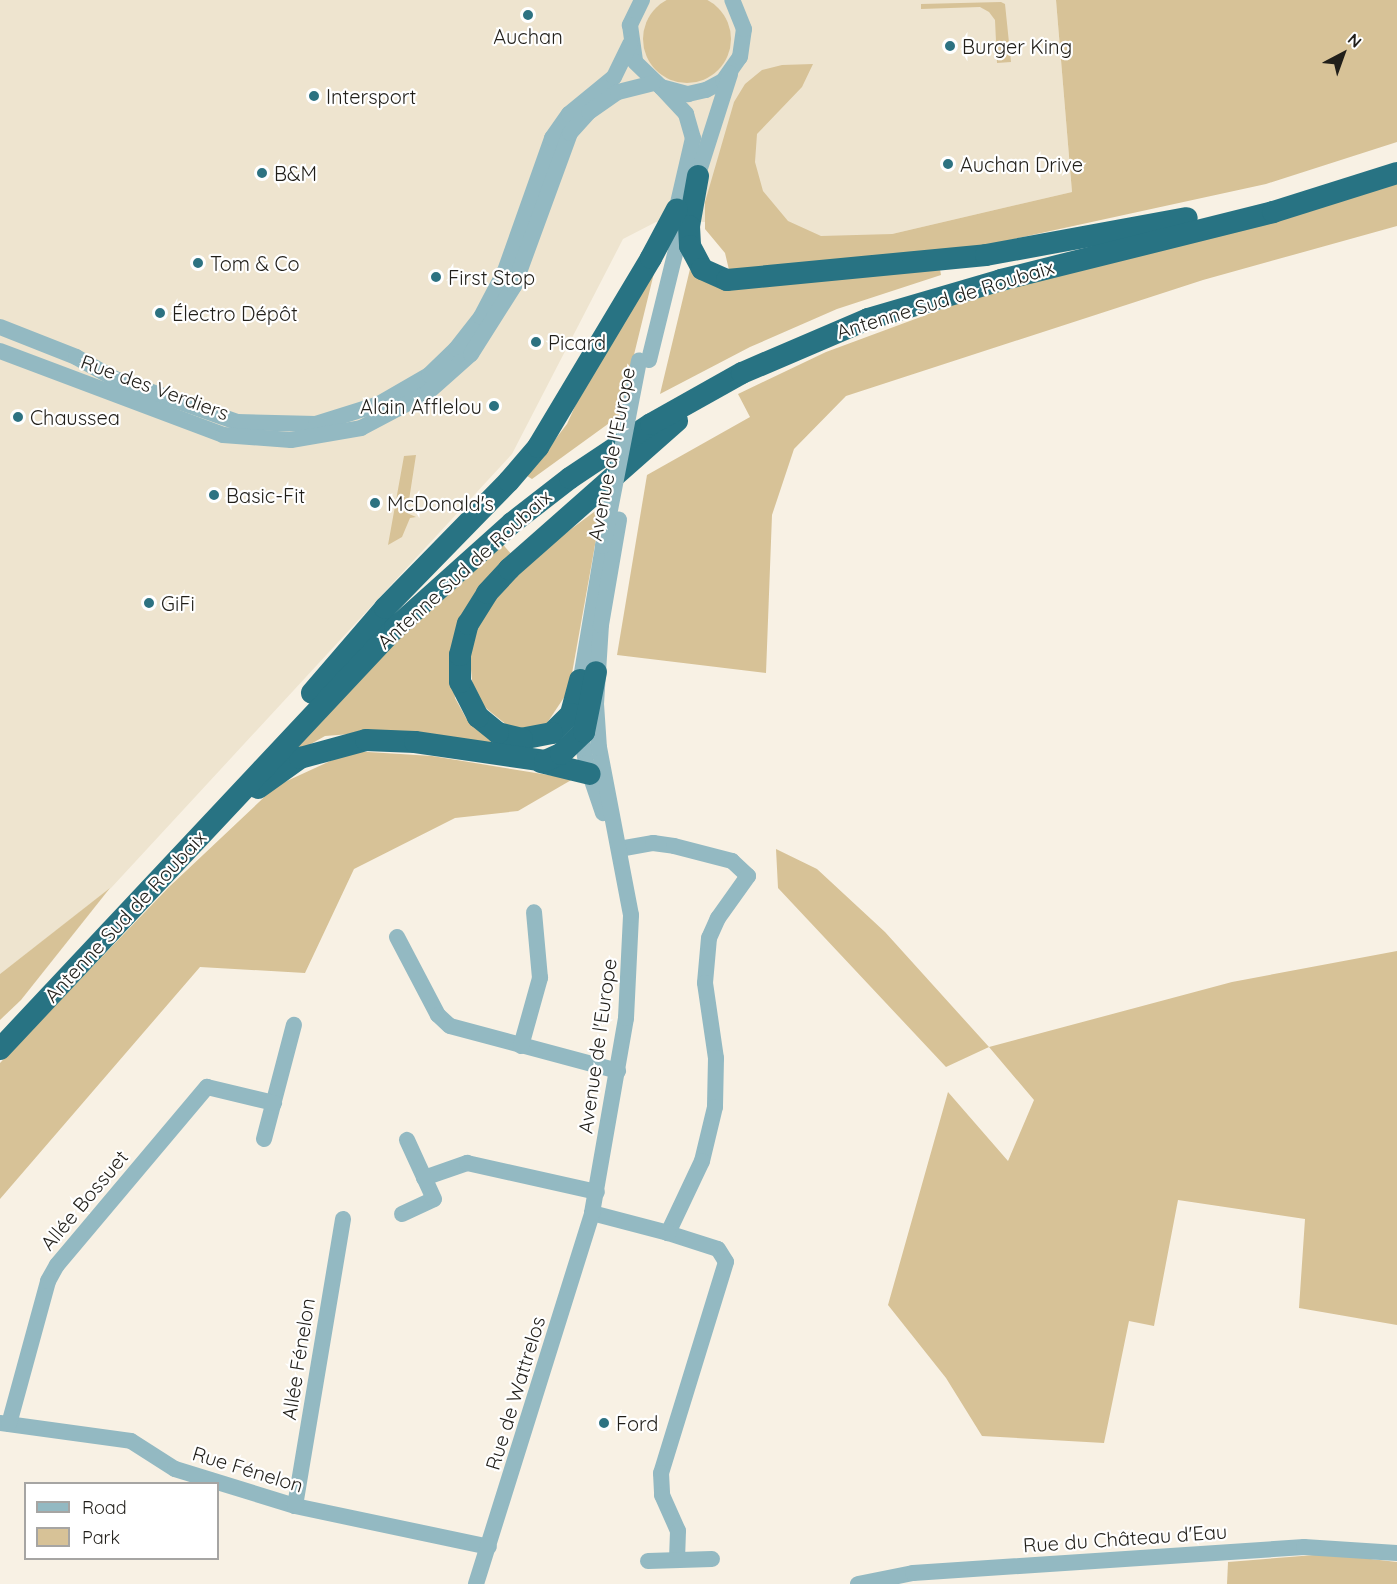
<!DOCTYPE html>
<meta charset="utf-8">
<style>
body{margin:0}
#map{position:relative;width:1397px;height:1584px;overflow:hidden;background:#f8f1e4;font-family:Quicksand,sans-serif}
div>[style]{position:absolute}
.built>*{inset:0;background:#eee4cf}
.green>*{inset:0;background:#d7c297}
.round{border-radius:50%}
.minor>*{height:16px;margin:-8px;padding:0 8px;transform-origin:8px;border-radius:8px;background:#93b9c2}
.highway>*{height:22px;margin:-11px;padding:0 11px;transform-origin:11px;border-radius:11px;background:#287383}
.minor-bridge>*{height:16px;margin:-8px;padding:0 8px;transform-origin:8px;border-radius:8px;background:#93b9c2}
.dots>*{width:16px;height:16px;translate:-50% -50%;box-sizing:border-box;border:3px solid #fff;border-radius:50%}
span{translate:-50% -50%;white-space:nowrap;text-align:center;line-height:1.15;-webkit-text-stroke:4.5px #fff;paint-order:stroke}
.poi-label{font-size:20px;color:#211f1a}
.left{translate:0 -50%;text-align:left}
.right{translate:-100% -50%;text-align:right}
.street-label{font-size:20px;color:#211f1a}
.legend{position:absolute;left:24px;top:1482px;width:195px;height:78px;box-sizing:border-box;background:#fff;border:2px solid #a6a5a3;margin:0;padding:8px 10px;list-style:none;font-size:18px;color:#211f1a}
.legend li{display:flex;align-items:center;gap:12px;height:30px}
.legend b{width:30px;border:2px solid #a6a5a3}
.north{position:absolute;left:1313px;top:24px;width:60px;height:60px;-webkit-text-stroke:4px #fff;paint-order:stroke;rotate:41deg;font-size:16px;font-weight:700;line-height:24px;text-align:center;color:#211f1a}
.north::after{content:'';display:block;margin:auto;width:21px;height:27px;background:#211f1a;clip-path:polygon(50% 0,100% 100%,50% 72%,0 100%)}
</style>
<div id="map">
<div class="built">
<div style="clip-path:polygon(0 0,1056px 0,1072px 192px,892px 234px,739px 252px,706px 222px,656px 222px,623px 239px,512px 454px,111px 888px,0 974px)"></div>
</div>
<div class="green">
<div class="round" style="left:643px;top:-5px;width:88px;height:88px"></div>
<div style="clip-path:polygon(1056px 0,1397px 0,1397px 142px,1266px 184px,973px 248px,729px 270px,725px 253px,705px 229px,705px 202px,734px 102px,745px 84px,762px 70px,782px 65px,813px 64px,802px 87px,757px 134px,755px 162px,763px 191px,788px 221px,821px 236px,892px 234px,1072px 192px)"></div>
<div style="clip-path:polygon(1001px 2px,1005px 4px,1011px 62px,997px 63px,995px 20px,989px 12px,980px 7px,921px 9px,921px 4px)"></div>
<div style="clip-path:polygon(1397px 180px,1397px 226px,1203px 280px,846px 396px,794px 449px,772px 515px,766px 673px,617px 655px,647px 475px,750px 417px,738px 394px,826px 352px,1007px 285px)"></div>
<div style="clip-path:polygon(690px 269px,716px 287px,735px 288px,940px 269px,941px 275px,837px 309px,750px 347px,660px 394px)"></div>
<div style="clip-path:polygon(654px 273px,619px 416px,532px 479px,527px 476px,567px 424px,581px 393px)"></div>
<div style="clip-path:polygon(416px 455px,407px 513px,416px 517px,410px 518px,402px 537px,388px 545px,404px 456px)"></div>
<div style="clip-path:polygon(602px 506px,569px 690px,543px 729px,523px 731px,508px 726px,482px 705px,473px 690px,469px 649px,481px 616px,495px 595px,555px 541px)"></div>
<div style="clip-path:polygon(500px 541px,512px 555px,451px 665px,455px 698px,466px 718px,506px 746px,351px 734px,325px 736px,286px 758px,343px 689px)"></div>
<div style="clip-path:polygon(352px 751px,432px 756px,573px 779px,518px 811px,455px 818px,354px 869px,305px 973px,200px 967px,0 1199px,0 1063px,169px 887px,276px 786px)"></div>
<div style="clip-path:polygon(776px 849px,817px 869px,885px 932px,989px 1047px,1232px 982px,1397px 951px,1397px 1325px,1299px 1308px,1305px 1219px,1178px 1200px,1154px 1326px,1129px 1321px,1104px 1443px,982px 1436px,946px 1378px,888px 1305px,948px 1092px,1008px 1161px,1034px 1100px,989px 1047px,946px 1067px,778px 888px)"></div>
<div style="clip-path:polygon(110px 888px,21px 1000px,0 1020px,0 974px)"></div>
<div style="clip-path:polygon(1327px 1554px,1397px 1562px,1397px 1584px,1227px 1584px,1228px 1562px)"></div>
</div>
<div class="minor">
<div style="left:642px;top:0;width:28px;rotate:116deg"></div>
<div style="left:630px;top:25px;width:37px;rotate:82deg"></div>
<div style="left:635px;top:62px;width:36px;rotate:44deg"></div>
<div style="left:661px;top:87px;width:28px;rotate:15deg"></div>
<div style="left:688px;top:94px;width:18px;rotate:-13deg"></div>
<div style="left:706px;top:90px;width:19px;rotate:-28deg"></div>
<div style="left:723px;top:81px;width:29px;rotate:-55deg"></div>
<div style="left:740px;top:57px;width:28px;rotate:-82deg"></div>
<div style="left:744px;top:29px;width:31px;rotate:-112deg"></div>
<div style="left:661px;top:87px;width:37px;rotate:47deg"></div>
<div style="left:686px;top:114px;width:25px;rotate:74deg"></div>
<div style="left:693px;top:138px;width:84px;rotate:103deg"></div>
<div style="left:694px;top:187px;width:119px;rotate:-72.3deg"></div>
<div style="left:0;top:327px;width:82px;rotate:21.5deg"></div>
<div style="left:76px;top:357px;width:45px;rotate:29.4deg"></div>
<div style="left:115px;top:379px;width:129px;rotate:19.4deg"></div>
<div style="left:237px;top:422px;width:79px;rotate:1.5deg"></div>
<div style="left:316px;top:424px;width:66px;rotate:-17.6deg"></div>
<div style="left:379px;top:404px;width:58px;rotate:-30.1deg"></div>
<div style="left:429px;top:375px;width:37px;rotate:-44deg"></div>
<div style="left:456px;top:349px;width:41px;rotate:-52deg"></div>
<div style="left:481px;top:317px;width:52px;rotate:-62.4deg"></div>
<div style="left:505px;top:271px;width:141px;rotate:-70.5deg"></div>
<div style="left:552px;top:138px;width:29px;rotate:-55deg"></div>
<div style="left:569px;top:114px;width:58px;rotate:-39.4deg"></div>
<div style="left:614px;top:77px;width:37px;rotate:-64deg"></div>
<div style="left:0;top:351px;width:238px;rotate:20.6deg"></div>
<div style="left:223px;top:435px;width:68px;rotate:4.2deg"></div>
<div style="left:291px;top:440px;width:71px;rotate:-9.7deg"></div>
<div style="left:361px;top:428px;width:75px;rotate:-27.9deg"></div>
<div style="left:427px;top:393px;width:59px;rotate:-41.6deg"></div>
<div style="left:471px;top:354px;width:80px;rotate:-57.7deg"></div>
<div style="left:514px;top:286px;width:163px;rotate:-69.9deg"></div>
<div style="left:570px;top:133px;width:28px;rotate:-48deg"></div>
<div style="left:589px;top:112px;width:35px;rotate:-35deg"></div>
<div style="left:618px;top:92px;width:36px;rotate:-14deg"></div>
<div style="left:649px;top:360px;width:147px;rotate:-76.2deg"></div>
<div style="left:579px;top:690px;width:146px;rotate:-80.5deg"></div>
<div style="left:580px;top:728px;width:36px;rotate:80deg"></div>
<div style="left:586px;top:763px;width:53px;rotate:71.2deg"></div>
<div style="left:619px;top:849px;width:35px;rotate:-10deg"></div>
<div style="left:653px;top:843px;width:21px;rotate:8deg"></div>
<div style="left:674px;top:846px;width:60px;rotate:14.5deg"></div>
<div style="left:732px;top:861px;width:22px;rotate:43deg"></div>
<div style="left:748px;top:876px;width:52px;rotate:125.5deg"></div>
<div style="left:718px;top:918px;width:22px;rotate:114deg"></div>
<div style="left:709px;top:938px;width:45px;rotate:95.1deg"></div>
<div style="left:705px;top:983px;width:76px;rotate:81.7deg"></div>
<div style="left:716px;top:1058px;width:49px;rotate:91.2deg"></div>
<div style="left:715px;top:1107px;width:56px;rotate:103.5deg"></div>
<div style="left:702px;top:1161px;width:80px;rotate:115.3deg"></div>
<div style="left:668px;top:1233px;width:52px;rotate:17.7deg"></div>
<div style="left:718px;top:1249px;width:15px;rotate:58deg"></div>
<div style="left:726px;top:1262px;width:221px;rotate:107.1deg"></div>
<div style="left:661px;top:1473px;width:22px;rotate:87deg"></div>
<div style="left:662px;top:1495px;width:39px;rotate:66deg"></div>
<div style="left:678px;top:1531px;width:29px;rotate:92deg"></div>
<div style="left:397px;top:937px;width:88px;rotate:62.3deg"></div>
<div style="left:438px;top:1015px;width:16px;rotate:43deg"></div>
<div style="left:450px;top:1026px;width:174px;rotate:15deg"></div>
<div style="left:521px;top:1046px;width:71px;rotate:-74.4deg"></div>
<div style="left:540px;top:978px;width:66px;rotate:-95.2deg"></div>
<div style="left:264px;top:1139px;width:118px;rotate:-75.3deg"></div>
<div style="left:424px;top:1178px;width:46px;rotate:-19.2deg"></div>
<div style="left:467px;top:1163px;width:133px;rotate:12.6deg"></div>
<div style="left:592px;top:1213px;width:79px;rotate:14.7deg"></div>
<div style="left:402px;top:1214px;width:35px;rotate:-25deg"></div>
<div style="left:434px;top:1199px;width:65px;rotate:-114.6deg"></div>
<div style="left:0;top:1423px;width:132px;rotate:7.8deg"></div>
<div style="left:131px;top:1441px;width:52px;rotate:32.5deg"></div>
<div style="left:175px;top:1469px;width:126px;rotate:17.1deg"></div>
<div style="left:295px;top:1506px;width:198px;rotate:11.9deg"></div>
<div style="left:9px;top:1424px;width:148px;rotate:-74.7deg"></div>
<div style="left:48px;top:1281px;width:18px;rotate:-61deg"></div>
<div style="left:57px;top:1265px;width:233px;rotate:-49.9deg"></div>
<div style="left:207px;top:1087px;width:69px;rotate:13.4deg"></div>
<div style="left:295px;top:1506px;width:291px;rotate:-80.5deg"></div>
<div style="left:648px;top:1561px;width:64px;rotate:-1.8deg"></div>
<div style="left:476px;top:1584px;width:389px;rotate:-72.6deg"></div>
<div style="left:592px;top:1213px;width:198px;rotate:-80.1deg"></div>
<div style="left:626px;top:1018px;width:103px;rotate:-87.2deg"></div>
<div style="left:631px;top:915px;width:170px;rotate:-100.8deg"></div>
<div style="left:599px;top:748px;width:44px;rotate:-93.9deg"></div>
<div style="left:596px;top:704px;width:79px;rotate:-86.4deg"></div>
<div style="left:601px;top:625px;width:107px;rotate:-80.3deg"></div>
<div style="left:858px;top:1584px;width:56px;rotate:-11.3deg"></div>
<div style="left:913px;top:1573px;width:392px;rotate:-3.8deg"></div>
<div style="left:1304px;top:1547px;width:93px;rotate:3.7deg"></div>
</div>
<div class="highway">
<div style="left:698px;top:176px;width:51px;rotate:100.2deg"></div>
<div style="left:689px;top:226px;width:20px;rotate:87deg"></div>
<div style="left:690px;top:246px;width:26px;rotate:62deg"></div>
<div style="left:702px;top:269px;width:27px;rotate:24deg"></div>
<div style="left:727px;top:280px;width:260px;rotate:-5.5deg"></div>
<div style="left:986px;top:255px;width:204px;rotate:-10.4deg"></div>
<div style="left:580px;top:680px;width:35px;rotate:105deg"></div>
<div style="left:571px;top:714px;width:27px;rotate:135deg"></div>
<div style="left:552px;top:733px;width:31px;rotate:169deg"></div>
<div style="left:522px;top:739px;width:25px;rotate:-166deg"></div>
<div style="left:498px;top:733px;width:26px;rotate:-141deg"></div>
<div style="left:478px;top:717px;width:39px;rotate:-117deg"></div>
<div style="left:460px;top:682px;width:27px;rotate:-90deg"></div>
<div style="left:460px;top:655px;width:32px;rotate:-76deg"></div>
<div style="left:468px;top:624px;width:36px;rotate:-58deg"></div>
<div style="left:487px;top:593px;width:33px;rotate:-47deg"></div>
<div style="left:509px;top:569px;width:224px;rotate:-41.4deg"></div>
<div style="left:312px;top:693px;width:112px;rotate:-49.3deg"></div>
<div style="left:385px;top:608px;width:177px;rotate:-45.7deg"></div>
<div style="left:509px;top:481px;width:45px;rotate:-49.5deg"></div>
<div style="left:538px;top:447px;width:220px;rotate:-59.1deg"></div>
<div style="left:651px;top:258px;width:55px;rotate:-62deg"></div>
<div style="left:541px;top:762px;width:50px;rotate:13.8deg"></div>
<div style="left:258px;top:788px;width:52px;rotate:-35.5deg"></div>
<div style="left:300px;top:758px;width:68px;rotate:-15.3deg"></div>
<div style="left:366px;top:740px;width:49px;rotate:2.3deg"></div>
<div style="left:415px;top:742px;width:131px;rotate:8.3deg"></div>
<div style="left:545px;top:761px;width:17px;rotate:-24deg"></div>
<div style="left:561px;top:754px;width:32px;rotate:-44deg"></div>
<div style="left:584px;top:732px;width:61px;rotate:-78.7deg"></div>
<div style="left:0;top:1049px;width:577px;rotate:-46.82deg"></div>
<div style="left:395px;top:628px;width:157px;rotate:-41.9deg"></div>
<div style="left:512px;top:523px;width:73px;rotate:-37.8deg"></div>
<div style="left:570px;top:478px;width:97px;rotate:-33.7deg"></div>
<div style="left:651px;top:424px;width:104px;rotate:-29.3deg"></div>
<div style="left:742px;top:373px;width:137px;rotate:-23.2deg"></div>
<div style="left:868px;top:319px;width:139px;rotate:-16.3deg"></div>
<div style="left:1001px;top:280px;width:280px;rotate:-14deg"></div>
<div style="left:1273px;top:212px;width:130px;rotate:-17.5deg"></div>
</div>
<div class="minor-bridge">
<div style="left:603px;top:546px;width:189px;rotate:-79deg"></div>
</div>
<div class="dots">
<div style="left:528px;top:15px;background:#2d7281"></div>
<div style="left:950px;top:46px;background:#2d7281"></div>
<div style="left:314px;top:96px;background:#2d7281"></div>
<div style="left:948px;top:164px;background:#2d7281"></div>
<div style="left:262px;top:173px;background:#2d7281"></div>
<div style="left:198px;top:263px;background:#2d7281"></div>
<div style="left:436px;top:277px;background:#2d7281"></div>
<div style="left:160px;top:313px;background:#2d7281"></div>
<div style="left:536px;top:342px;background:#2d7281"></div>
<div style="left:494px;top:406px;background:#2d7281"></div>
<div style="left:18px;top:417px;background:#2d7281"></div>
<div style="left:214px;top:495px;background:#2d7281"></div>
<div style="left:375px;top:503px;background:#2d7281"></div>
<div style="left:149px;top:603px;background:#2d7281"></div>
<div style="left:604px;top:1423px;background:#2d7281"></div>
</div>
<div class="poi-label">
<span style="left:528px;top:36px">Auchan</span>
<span class="left" style="left:962px;top:46px">Burger King</span>
<span class="left" style="left:326px;top:96px">Intersport</span>
<span class="left" style="left:960px;top:164px">Auchan Drive</span>
<span class="left" style="left:274px;top:173px">B&amp;M</span>
<span class="left" style="left:210px;top:263px">Tom &amp; Co</span>
<span class="left" style="left:448px;top:277px">First Stop</span>
<span class="left" style="left:172px;top:313px">Électro Dépôt</span>
<span class="left" style="left:548px;top:342px">Picard</span>
<span class="right" style="left:482px;top:406px">Alain Afflelou</span>
<span class="left" style="left:30px;top:417px">Chaussea</span>
<span class="left" style="left:226px;top:495px">Basic-Fit</span>
<span class="left" style="left:387px;top:503px">McDonald's</span>
<span class="left" style="left:161px;top:603px">GiFi</span>
<span class="left" style="left:616px;top:1423px">Ford</span>
</div>
<div class="street-label">
<span style="left:945px;top:299px;rotate:-17deg">Antenne Sud de Roubaix</span>
<span style="left:155px;top:387px;rotate:20deg">Rue des Verdiers</span>
<span style="left:611px;top:454px;rotate:-79deg">Avenue de l'Europe</span>
<span style="left:464px;top:569px;rotate:-42deg">Antenne Sud de Roubaix</span>
<span style="left:125px;top:916px;rotate:-47deg">Antenne Sud de Roubaix</span>
<span style="left:597px;top:1046px;rotate:-82deg">Avenue de l'Europe</span>
<span style="left:84px;top:1200px;rotate:-50deg">Allée Bossuet</span>
<span style="left:298px;top:1359px;rotate:-81deg">Allée Fénelon</span>
<span style="left:515px;top:1393px;rotate:-73deg">Rue de Wattrelos</span>
<span style="left:248px;top:1469px;rotate:17deg">Rue Fénelon</span>
<span style="left:1125px;top:1538px;rotate:-4deg">Rue du Château d'Eau</span>
</div>
<ul class="legend">
<li><b style="height:8px;background:#93b9c2"></b>Road</li>
<li><b style="height:16px;background:#d7c297"></b>Park</li>
</ul>
<div class="north">N</div>
</div>
